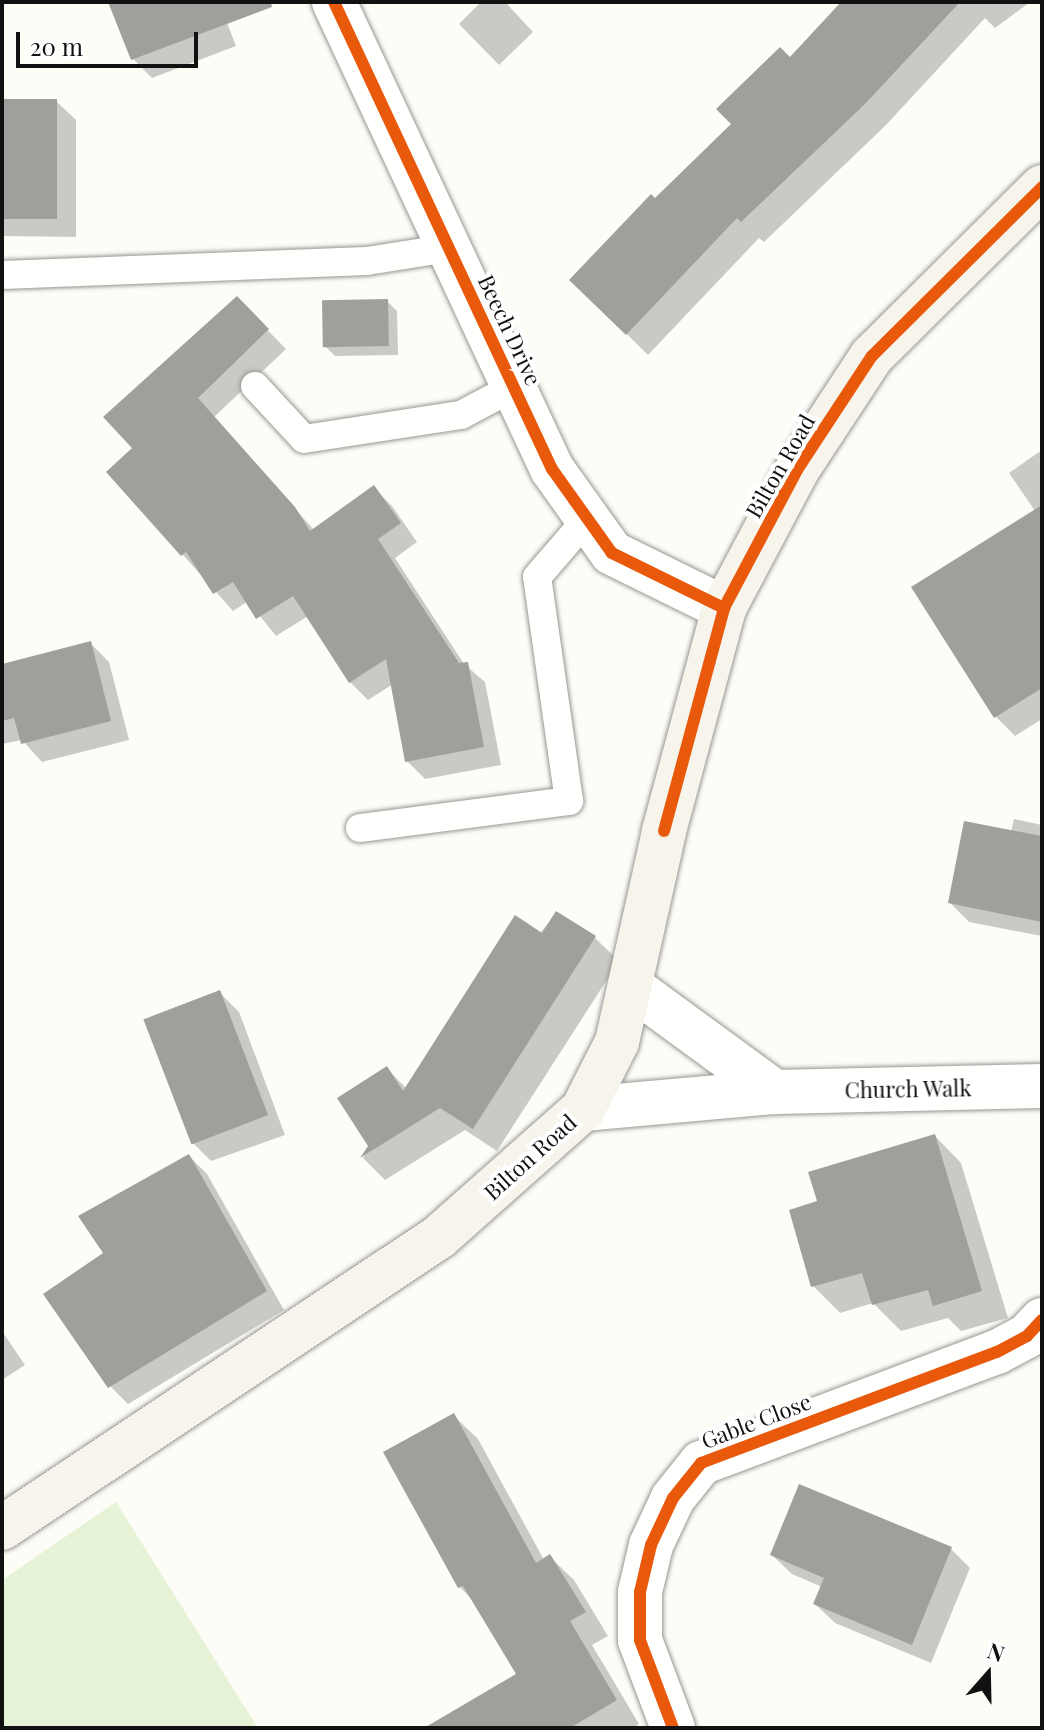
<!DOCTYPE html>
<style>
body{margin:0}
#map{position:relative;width:1044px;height:1730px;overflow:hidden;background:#fdfcf7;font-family:"Playfair Display",serif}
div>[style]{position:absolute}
.green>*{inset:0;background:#e7f3d7}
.shadow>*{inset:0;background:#0003}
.building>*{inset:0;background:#a19f9c;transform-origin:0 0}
.roads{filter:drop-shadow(0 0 2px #979795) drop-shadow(0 0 2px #979795)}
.service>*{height:28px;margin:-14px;padding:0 14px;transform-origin:14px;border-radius:14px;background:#fffffe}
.minor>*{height:44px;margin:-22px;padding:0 22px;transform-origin:22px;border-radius:22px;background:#fffffe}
.secondary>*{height:44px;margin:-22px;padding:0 22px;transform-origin:22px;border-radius:22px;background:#f6f4eb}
.cycleway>*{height:12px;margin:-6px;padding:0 6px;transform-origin:6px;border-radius:6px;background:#e8590c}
span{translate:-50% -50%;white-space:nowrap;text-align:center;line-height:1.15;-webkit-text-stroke:8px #fff;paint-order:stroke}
.street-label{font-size:22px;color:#111}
.frame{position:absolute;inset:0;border:4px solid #111;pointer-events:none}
.north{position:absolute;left:948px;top:1634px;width:80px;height:80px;-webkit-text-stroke:6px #fff;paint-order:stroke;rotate:20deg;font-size:22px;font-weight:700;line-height:32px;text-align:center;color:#111}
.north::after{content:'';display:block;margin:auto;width:28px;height:36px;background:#111;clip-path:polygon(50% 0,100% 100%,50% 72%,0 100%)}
.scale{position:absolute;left:16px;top:32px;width:182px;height:36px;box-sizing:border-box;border:4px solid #111;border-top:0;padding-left:10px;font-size:24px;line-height:28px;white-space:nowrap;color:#111;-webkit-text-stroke:6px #fff;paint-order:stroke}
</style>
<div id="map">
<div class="green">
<div style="clip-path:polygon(116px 1502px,258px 1728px,2px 1728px,2px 1580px)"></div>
</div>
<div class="shadow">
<div style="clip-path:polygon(110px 2px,219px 2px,236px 46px,152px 78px,133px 59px)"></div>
<div style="clip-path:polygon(481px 2px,505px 2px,533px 32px,499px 65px,459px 24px)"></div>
<div style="clip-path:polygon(844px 2px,1030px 2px,995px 28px,985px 18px,886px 125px,764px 242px,759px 238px,648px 355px,572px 280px,734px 124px)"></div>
<div style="clip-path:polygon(2px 101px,56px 101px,76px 120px,76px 237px,2px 236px)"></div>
<div style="clip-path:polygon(237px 299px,286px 349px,214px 417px,314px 530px,374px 488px,392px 506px,417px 542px,395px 558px,464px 664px,485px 682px,501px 765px,425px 779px,407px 761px,393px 684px,368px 700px,350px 682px,308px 616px,276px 636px,248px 601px,233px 611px,109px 472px,135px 448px)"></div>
<div style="clip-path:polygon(387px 301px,397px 311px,398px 355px,335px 356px,325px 346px)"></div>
<div style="clip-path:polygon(1042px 450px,1042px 521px,1009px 473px)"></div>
<div style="clip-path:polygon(1042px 558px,1042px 719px,1015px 736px,996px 717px,914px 587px)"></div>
<div style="clip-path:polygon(90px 643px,109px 662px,129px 740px,42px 762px,22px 740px,2px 744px,2px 666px)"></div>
<div style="clip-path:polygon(1014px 819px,1042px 825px,1042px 936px,969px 922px,950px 903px,1011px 832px)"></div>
<div style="clip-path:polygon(557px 913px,595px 938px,619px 961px,497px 1151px,465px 1130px,385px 1180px,363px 1158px,370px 1146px,386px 1068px,407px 1089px)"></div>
<div style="clip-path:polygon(219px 992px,239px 1012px,285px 1135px,211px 1161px,192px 1142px)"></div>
<div style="clip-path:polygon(935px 1136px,961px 1163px,1008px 1318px,961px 1331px,948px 1318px,901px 1331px,873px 1303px,840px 1313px,813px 1286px,820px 1202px)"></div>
<div style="clip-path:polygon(189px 1156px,207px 1174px,284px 1310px,128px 1404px,110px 1386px,105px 1254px)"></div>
<div style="clip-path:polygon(2px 1331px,25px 1365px,2px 1380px)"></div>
<div style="clip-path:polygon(454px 1416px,478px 1439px,544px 1560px,550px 1557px,574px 1580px,608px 1636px,592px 1645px,639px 1724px,633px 1728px,476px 1728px,519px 1675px,475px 1603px,460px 1587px)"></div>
<div style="clip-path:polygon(951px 1549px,970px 1568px,931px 1663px,835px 1623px,815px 1604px,822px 1587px,792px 1574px,772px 1555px)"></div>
</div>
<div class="building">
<div style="clip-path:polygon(108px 2px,271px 2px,272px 7px,131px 60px)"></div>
<div style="clip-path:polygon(841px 2px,960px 2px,865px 104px,741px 222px,737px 218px,626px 335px,569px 280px,651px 194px,655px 198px,731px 124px,716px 109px,780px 47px,790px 57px)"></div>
<div style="left:2px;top:99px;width:55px;height:120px"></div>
<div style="clip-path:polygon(237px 296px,269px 329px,198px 398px,295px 507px,310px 531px,374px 485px,401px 523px,378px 539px,459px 663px,468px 662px,484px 747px,405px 762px,386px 659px,349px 683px,293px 596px,256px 619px,233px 582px,213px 594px,186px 552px,181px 556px,106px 472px,132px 448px,103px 417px)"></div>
<div style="left:388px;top:299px;width:47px;height:66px;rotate:89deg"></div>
<div style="clip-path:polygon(1042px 505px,1042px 688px,994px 718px,911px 587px)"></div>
<div style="clip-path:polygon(91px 641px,111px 721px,21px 744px,14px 718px,2px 721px,2px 664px)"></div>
<div style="clip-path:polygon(964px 821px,1042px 836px,1042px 922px,948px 903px)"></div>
<div style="clip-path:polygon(556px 911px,596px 936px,473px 1129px,440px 1108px,360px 1158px,368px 1146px,337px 1098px,387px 1066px,403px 1091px,515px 915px,542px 933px)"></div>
<div style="left:220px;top:990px;width:134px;height:82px;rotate:69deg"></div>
<div style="clip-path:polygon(935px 1134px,982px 1291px,933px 1306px,928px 1290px,872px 1305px,862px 1273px,811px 1287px,789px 1210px,817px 1201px,808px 1172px)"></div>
<div style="clip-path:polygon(189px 1154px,267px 1291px,108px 1388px,43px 1294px,103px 1253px,78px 1216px)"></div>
<div style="clip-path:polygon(454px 1413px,536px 1563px,550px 1554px,586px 1612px,570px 1621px,617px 1700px,570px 1728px,424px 1728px,516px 1674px,463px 1586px,458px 1588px,383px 1452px)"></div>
<div style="clip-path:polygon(799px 1484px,952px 1547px,912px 1645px,813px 1604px,824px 1578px,770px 1555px)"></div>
</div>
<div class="roads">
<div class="service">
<div style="left:2px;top:275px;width:365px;rotate:-2.2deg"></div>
<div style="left:367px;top:261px;width:83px;rotate:-9deg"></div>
<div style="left:255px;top:386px;width:72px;rotate:47.2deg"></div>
<div style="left:304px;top:439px;width:159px;rotate:-8.7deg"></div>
<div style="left:461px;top:415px;width:60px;rotate:-27.8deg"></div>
<div style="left:360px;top:828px;width:211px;rotate:-7.4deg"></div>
<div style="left:569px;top:801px;width:226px;rotate:-98.1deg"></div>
<div style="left:537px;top:577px;width:77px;rotate:-49.2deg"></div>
</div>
<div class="minor">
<div style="left:334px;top:2px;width:515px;rotate:64.98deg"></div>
<div style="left:552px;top:469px;width:103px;rotate:54.5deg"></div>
<div style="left:612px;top:553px;width:125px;rotate:26.2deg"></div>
<div style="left:630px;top:986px;width:180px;rotate:36.2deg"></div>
<div style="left:583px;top:1109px;width:193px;rotate:-5.1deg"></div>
<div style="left:775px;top:1092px;width:267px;rotate:-1.3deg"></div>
<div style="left:673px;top:1728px;width:94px;rotate:-110.6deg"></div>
<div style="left:640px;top:1640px;width:48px;rotate:-90deg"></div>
<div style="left:640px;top:1592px;width:48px;rotate:-76.8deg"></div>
<div style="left:651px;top:1545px;width:52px;rotate:-64.9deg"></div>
<div style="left:673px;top:1498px;width:45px;rotate:-51.3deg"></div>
<div style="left:701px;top:1463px;width:316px;rotate:-20.6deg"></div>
<div style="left:997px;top:1352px;width:34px;rotate:-28deg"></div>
<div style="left:1027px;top:1336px;width:22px;rotate:-47deg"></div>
</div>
<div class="secondary">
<div style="left:2px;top:1528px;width:525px;rotate:-33.66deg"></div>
<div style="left:439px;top:1237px;width:193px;rotate:-41.6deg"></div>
<div style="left:583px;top:1109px;width:75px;rotate:-63.1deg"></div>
<div style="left:617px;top:1042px;width:216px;rotate:-77.4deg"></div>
<div style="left:664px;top:831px;width:231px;rotate:-74.9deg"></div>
<div style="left:724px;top:608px;width:156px;rotate:-62.1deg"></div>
<div style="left:797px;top:470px;width:136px;rotate:-56.7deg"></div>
<div style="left:872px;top:356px;width:240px;rotate:-44.8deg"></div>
</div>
</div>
<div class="cycleway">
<div style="left:334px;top:2px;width:515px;rotate:64.98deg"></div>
<div style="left:552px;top:469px;width:103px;rotate:54.5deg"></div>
<div style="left:612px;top:553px;width:125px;rotate:26.2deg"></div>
<div style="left:664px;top:831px;width:231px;rotate:-74.9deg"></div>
<div style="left:724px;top:608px;width:156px;rotate:-62.1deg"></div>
<div style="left:797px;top:470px;width:136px;rotate:-56.7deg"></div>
<div style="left:872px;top:356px;width:240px;rotate:-44.8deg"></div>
<div style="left:673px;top:1728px;width:94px;rotate:-110.6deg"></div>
<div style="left:640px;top:1640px;width:48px;rotate:-90deg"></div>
<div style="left:640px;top:1592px;width:48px;rotate:-76.8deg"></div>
<div style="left:651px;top:1545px;width:52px;rotate:-64.9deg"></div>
<div style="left:673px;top:1498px;width:45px;rotate:-51.3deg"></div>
<div style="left:701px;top:1463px;width:316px;rotate:-20.6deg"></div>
<div style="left:997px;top:1352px;width:34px;rotate:-28deg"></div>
<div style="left:1027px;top:1336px;width:22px;rotate:-47deg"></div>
</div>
<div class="street-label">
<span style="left:510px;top:330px;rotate:65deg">Beech Drive</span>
<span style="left:780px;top:466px;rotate:-60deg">Bilton Road</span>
<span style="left:908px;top:1089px;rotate:-1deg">Church Walk</span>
<span style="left:530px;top:1157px;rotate:-42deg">Bilton Road</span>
<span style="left:756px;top:1421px;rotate:-21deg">Gable Close</span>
</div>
<div class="frame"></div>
<div class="north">N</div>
<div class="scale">20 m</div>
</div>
